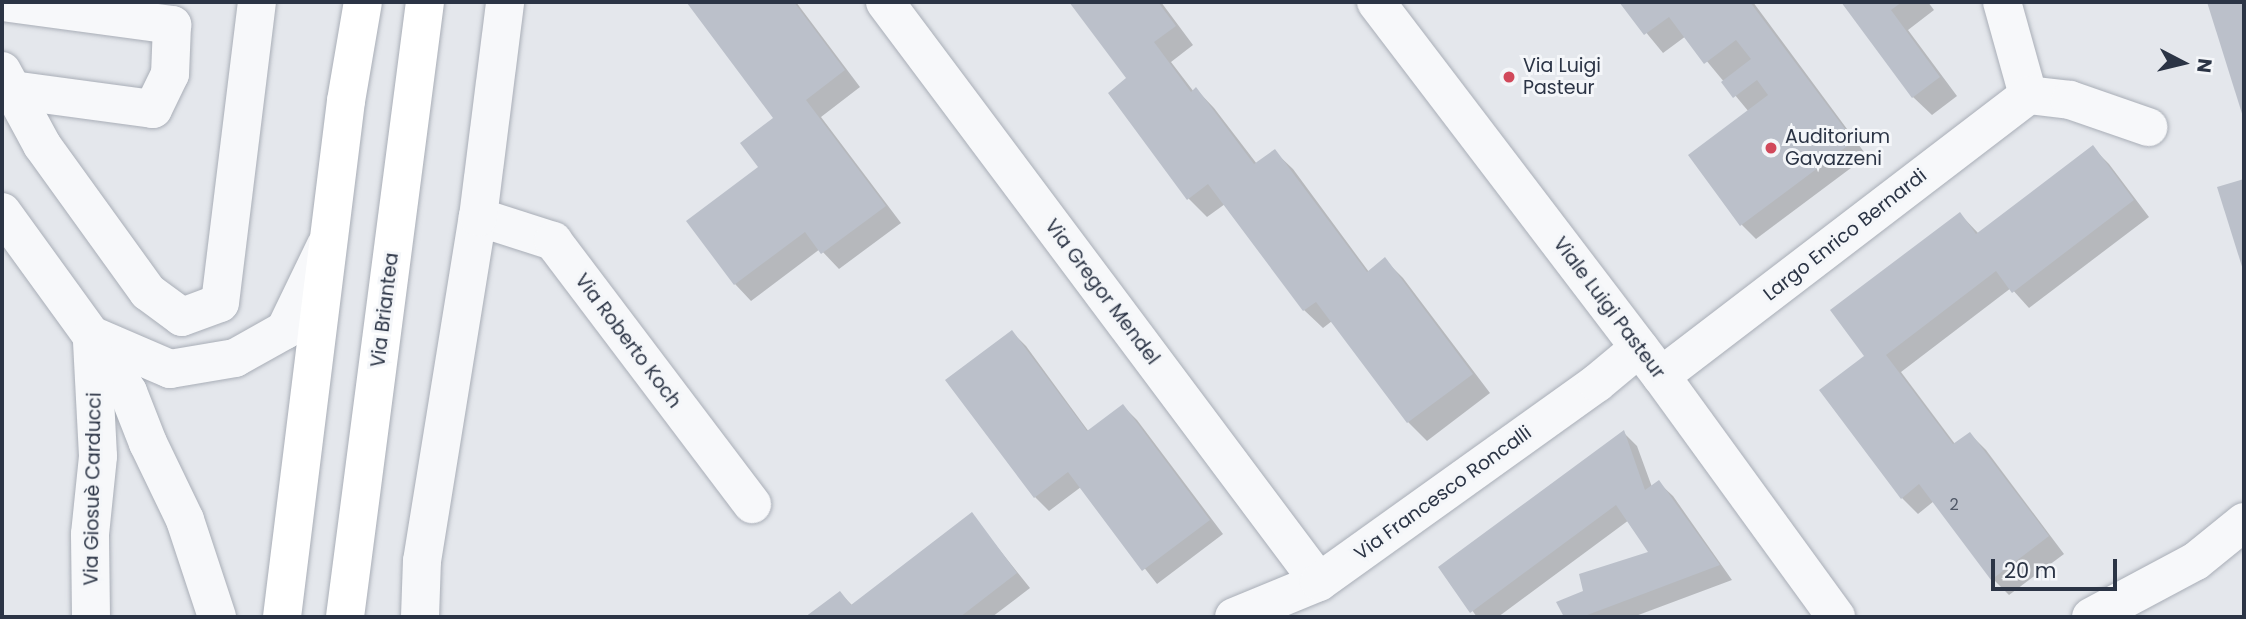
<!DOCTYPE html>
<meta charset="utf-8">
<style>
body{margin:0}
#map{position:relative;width:2246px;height:619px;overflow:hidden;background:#e4e7ec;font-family:Poppins,sans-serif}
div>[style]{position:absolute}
.shadow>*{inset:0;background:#0003}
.building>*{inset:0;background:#bbc0ca}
.roads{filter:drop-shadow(0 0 2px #a9aeb7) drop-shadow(0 0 2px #a9aeb7)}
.minor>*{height:38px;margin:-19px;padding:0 19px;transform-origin:19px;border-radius:19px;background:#f7f8fa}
.major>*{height:38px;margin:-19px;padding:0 19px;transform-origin:19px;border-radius:19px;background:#fff}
.dots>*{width:19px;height:19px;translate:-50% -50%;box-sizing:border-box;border:4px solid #f4f6f9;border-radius:50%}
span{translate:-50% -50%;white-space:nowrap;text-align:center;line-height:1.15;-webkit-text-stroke:6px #f4f6f9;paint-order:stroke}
.number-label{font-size:16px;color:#4f5766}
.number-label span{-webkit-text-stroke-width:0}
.poi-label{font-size:19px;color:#2b3445}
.left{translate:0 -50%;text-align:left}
.street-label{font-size:19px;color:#2b3445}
.frame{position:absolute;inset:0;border:4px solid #2b3445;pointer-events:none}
.north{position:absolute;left:2148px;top:28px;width:70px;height:70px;-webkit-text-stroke:5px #f4f6f9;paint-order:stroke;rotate:97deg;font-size:19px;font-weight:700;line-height:28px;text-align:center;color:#2b3445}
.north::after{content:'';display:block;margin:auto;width:24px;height:32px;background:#2b3445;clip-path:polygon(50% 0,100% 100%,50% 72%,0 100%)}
.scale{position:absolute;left:1991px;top:559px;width:126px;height:32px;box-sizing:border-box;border:4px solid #2b3445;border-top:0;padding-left:9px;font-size:21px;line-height:24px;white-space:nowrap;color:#2b3445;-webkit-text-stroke:5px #f4f6f9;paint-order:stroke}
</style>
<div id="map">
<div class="shadow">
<div style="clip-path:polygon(691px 2px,796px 2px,860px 87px,821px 117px,901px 223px,839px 269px,820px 249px,751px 301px,735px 284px,688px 222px,761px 167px,775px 118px,689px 3px)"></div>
<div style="clip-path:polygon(1071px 2px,1161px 2px,1193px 45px,1171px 62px,1194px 92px,1196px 89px,1214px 108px,1257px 164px,1274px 151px,1293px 169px,1369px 272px,1385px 260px,1403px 278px,1490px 393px,1427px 441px,1408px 422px,1332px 321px,1323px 328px,1304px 310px,1225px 204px,1207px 217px,1189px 199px,1129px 79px)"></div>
<div style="clip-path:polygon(1621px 2px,1753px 2px,1867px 156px,1756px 239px,1742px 225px,1749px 112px,1686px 36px,1663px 53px)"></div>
<div style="clip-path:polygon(1843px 2px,1928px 2px,1934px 10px,1908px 30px,1957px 96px,1932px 115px,1913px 97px)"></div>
<div style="clip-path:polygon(2209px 2px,2244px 2px,2244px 116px)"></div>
<div style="clip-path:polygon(2093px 148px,2109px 164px,2149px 217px,2029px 308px,2011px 288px,1901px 372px,1955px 444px,1970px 434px,1986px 450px,2064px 554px,2009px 595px,1993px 579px,1934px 501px,1918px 514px,1902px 498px,1867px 356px,1960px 214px,1979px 234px)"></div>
<div style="clip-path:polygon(1012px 332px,1026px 346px,1089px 432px,1123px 406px,1137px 420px,1223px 534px,1157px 584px,1081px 487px,1049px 511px,1035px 497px)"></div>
<div style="clip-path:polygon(1623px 432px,1637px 446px,1652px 487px,1658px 482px,1673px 496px,1732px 580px,1633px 617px,1566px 617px,1558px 603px,1585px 592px,1651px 552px,1629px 520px,1498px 617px,1477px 617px,1440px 567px)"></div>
<div style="clip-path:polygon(971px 514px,1030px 588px,992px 617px,808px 617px,840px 593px,853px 606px)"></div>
</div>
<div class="building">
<div style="clip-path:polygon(794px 2px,845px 70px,806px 100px,886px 206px,821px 254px,805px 232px,734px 285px,686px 221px,758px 167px,740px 143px,773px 118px,687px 3px)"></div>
<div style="clip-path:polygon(1069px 2px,1158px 2px,1176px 26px,1154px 42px,1191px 92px,1196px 87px,1254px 164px,1275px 149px,1367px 272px,1385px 257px,1473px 374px,1407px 423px,1316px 302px,1303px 311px,1208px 184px,1187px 200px,1108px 93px,1126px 78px)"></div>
<div style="clip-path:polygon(1619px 2px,1750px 2px,1854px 141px,1740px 226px,1688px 155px,1768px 95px,1757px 80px,1733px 98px,1721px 82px,1751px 59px,1736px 40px,1704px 64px,1669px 17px,1644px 35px)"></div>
<div style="clip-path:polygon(1841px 2px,1902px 2px,1891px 10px,1940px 77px,1912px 98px)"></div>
<div style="clip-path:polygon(2207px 2px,2244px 2px,2244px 120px)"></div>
<div style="clip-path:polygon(2093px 145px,2134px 200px,2012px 293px,1996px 271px,1886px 355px,1953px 444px,1970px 432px,2049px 536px,1991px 580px,1919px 484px,1901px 499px,1819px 390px,1864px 356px,1830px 310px,1960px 212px,1976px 234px)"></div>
<div style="clip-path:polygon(2244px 179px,2244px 273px,2217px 187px)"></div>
<div style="clip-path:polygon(1012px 330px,1087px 431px,1123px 404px,1210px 520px,1142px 571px,1068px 472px,1034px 498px,945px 380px)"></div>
<div style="clip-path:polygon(1624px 430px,1645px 490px,1659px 480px,1720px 565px,1582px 617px,1564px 617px,1556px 602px,1583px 591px,1579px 574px,1648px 552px,1616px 505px,1470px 613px,1438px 567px)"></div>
<div style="clip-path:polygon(972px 512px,1017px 573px,960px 617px,805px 617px,840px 591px,851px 605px)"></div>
</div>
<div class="roads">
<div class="minor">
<div style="left:2px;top:2px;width:172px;rotate:7.7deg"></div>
<div style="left:172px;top:25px;width:49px;rotate:92.3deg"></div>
<div style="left:170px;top:74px;width:39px;rotate:116deg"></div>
<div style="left:153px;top:109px;width:142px;rotate:-172.3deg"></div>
<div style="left:885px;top:2px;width:724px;rotate:53.19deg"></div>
<div style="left:1376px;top:2px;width:470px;rotate:52.7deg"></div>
<div style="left:1661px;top:376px;width:298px;rotate:54deg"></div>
<div style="left:2002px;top:2px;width:97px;rotate:74.4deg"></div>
<div style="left:2px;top:71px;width:84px;rotate:61.6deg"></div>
<div style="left:42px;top:145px;width:181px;rotate:54.2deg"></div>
<div style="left:148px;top:292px;width:42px;rotate:36.3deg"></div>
<div style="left:182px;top:317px;width:40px;rotate:-20.2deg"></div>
<div style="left:220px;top:303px;width:303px;rotate:-83deg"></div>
<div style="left:2px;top:212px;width:152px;rotate:54.1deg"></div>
<div style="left:91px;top:335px;width:68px;rotate:57deg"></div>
<div style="left:128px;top:392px;width:55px;rotate:68.6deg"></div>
<div style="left:148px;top:443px;width:85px;rotate:64.3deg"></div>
<div style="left:185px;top:520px;width:102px;rotate:71.7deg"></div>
<div style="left:478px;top:217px;width:79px;rotate:17.7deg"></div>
<div style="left:553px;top:241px;width:330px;rotate:52.9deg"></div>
<div style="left:91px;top:335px;width:86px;rotate:23.3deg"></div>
<div style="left:170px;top:369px;width:66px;rotate:-9.6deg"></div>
<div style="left:235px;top:358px;width:57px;rotate:-29.2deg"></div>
<div style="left:285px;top:330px;width:94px;rotate:-64.2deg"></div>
<div style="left:1661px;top:376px;width:462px;rotate:-37.4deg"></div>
<div style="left:2028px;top:95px;width:42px;rotate:6.8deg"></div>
<div style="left:2070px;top:100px;width:83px;rotate:19.1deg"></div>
<div style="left:91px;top:617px;width:83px;rotate:-90.7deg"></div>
<div style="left:90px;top:534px;width:78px;rotate:-84.1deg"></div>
<div style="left:98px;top:456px;width:115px;rotate:-93deg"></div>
<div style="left:420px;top:617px;width:56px;rotate:-88deg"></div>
<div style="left:422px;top:561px;width:349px;rotate:-80.8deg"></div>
<div style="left:478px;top:217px;width:217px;rotate:-82.8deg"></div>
<div style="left:1234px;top:617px;width:92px;rotate:-22.4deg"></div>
<div style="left:1319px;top:582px;width:342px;rotate:-35.6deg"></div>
<div style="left:1597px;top:383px;width:55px;rotate:-39.8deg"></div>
<div style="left:2091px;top:617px;width:119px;rotate:-28.1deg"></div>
<div style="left:2196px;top:561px;width:62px;rotate:-39.1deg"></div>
</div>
<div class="major">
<div style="left:282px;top:617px;width:520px;rotate:-82.93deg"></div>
<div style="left:346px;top:101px;width:100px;rotate:-80.3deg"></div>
<div style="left:345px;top:617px;width:620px;rotate:-82.59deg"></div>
</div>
</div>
<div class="dots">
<div style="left:1509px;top:77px;background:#d1495b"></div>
<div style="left:1771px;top:148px;background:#d1495b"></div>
</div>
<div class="number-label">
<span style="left:1954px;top:505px">2</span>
</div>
<div class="poi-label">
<span class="left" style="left:1523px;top:77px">Via Luigi<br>Pasteur</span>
<span class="left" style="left:1785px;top:148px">Auditorium<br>Gavazzeni</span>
</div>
<div class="street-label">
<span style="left:1845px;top:235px;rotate:-38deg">Largo Enrico Bernardi</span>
<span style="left:1102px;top:292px;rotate:53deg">Via Gregor Mendel</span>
<span style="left:1609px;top:308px;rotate:53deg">Viale Luigi Pasteur</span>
<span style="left:385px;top:310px;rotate:-83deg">Via Briantea</span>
<span style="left:628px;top:341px;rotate:53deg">Via Roberto Koch</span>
<span style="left:93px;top:489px;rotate:-89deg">Via Giosuè Carducci</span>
<span style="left:1443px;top:493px;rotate:-36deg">Via Francesco Roncalli</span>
</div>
<div class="frame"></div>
<div class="north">N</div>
<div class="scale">20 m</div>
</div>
